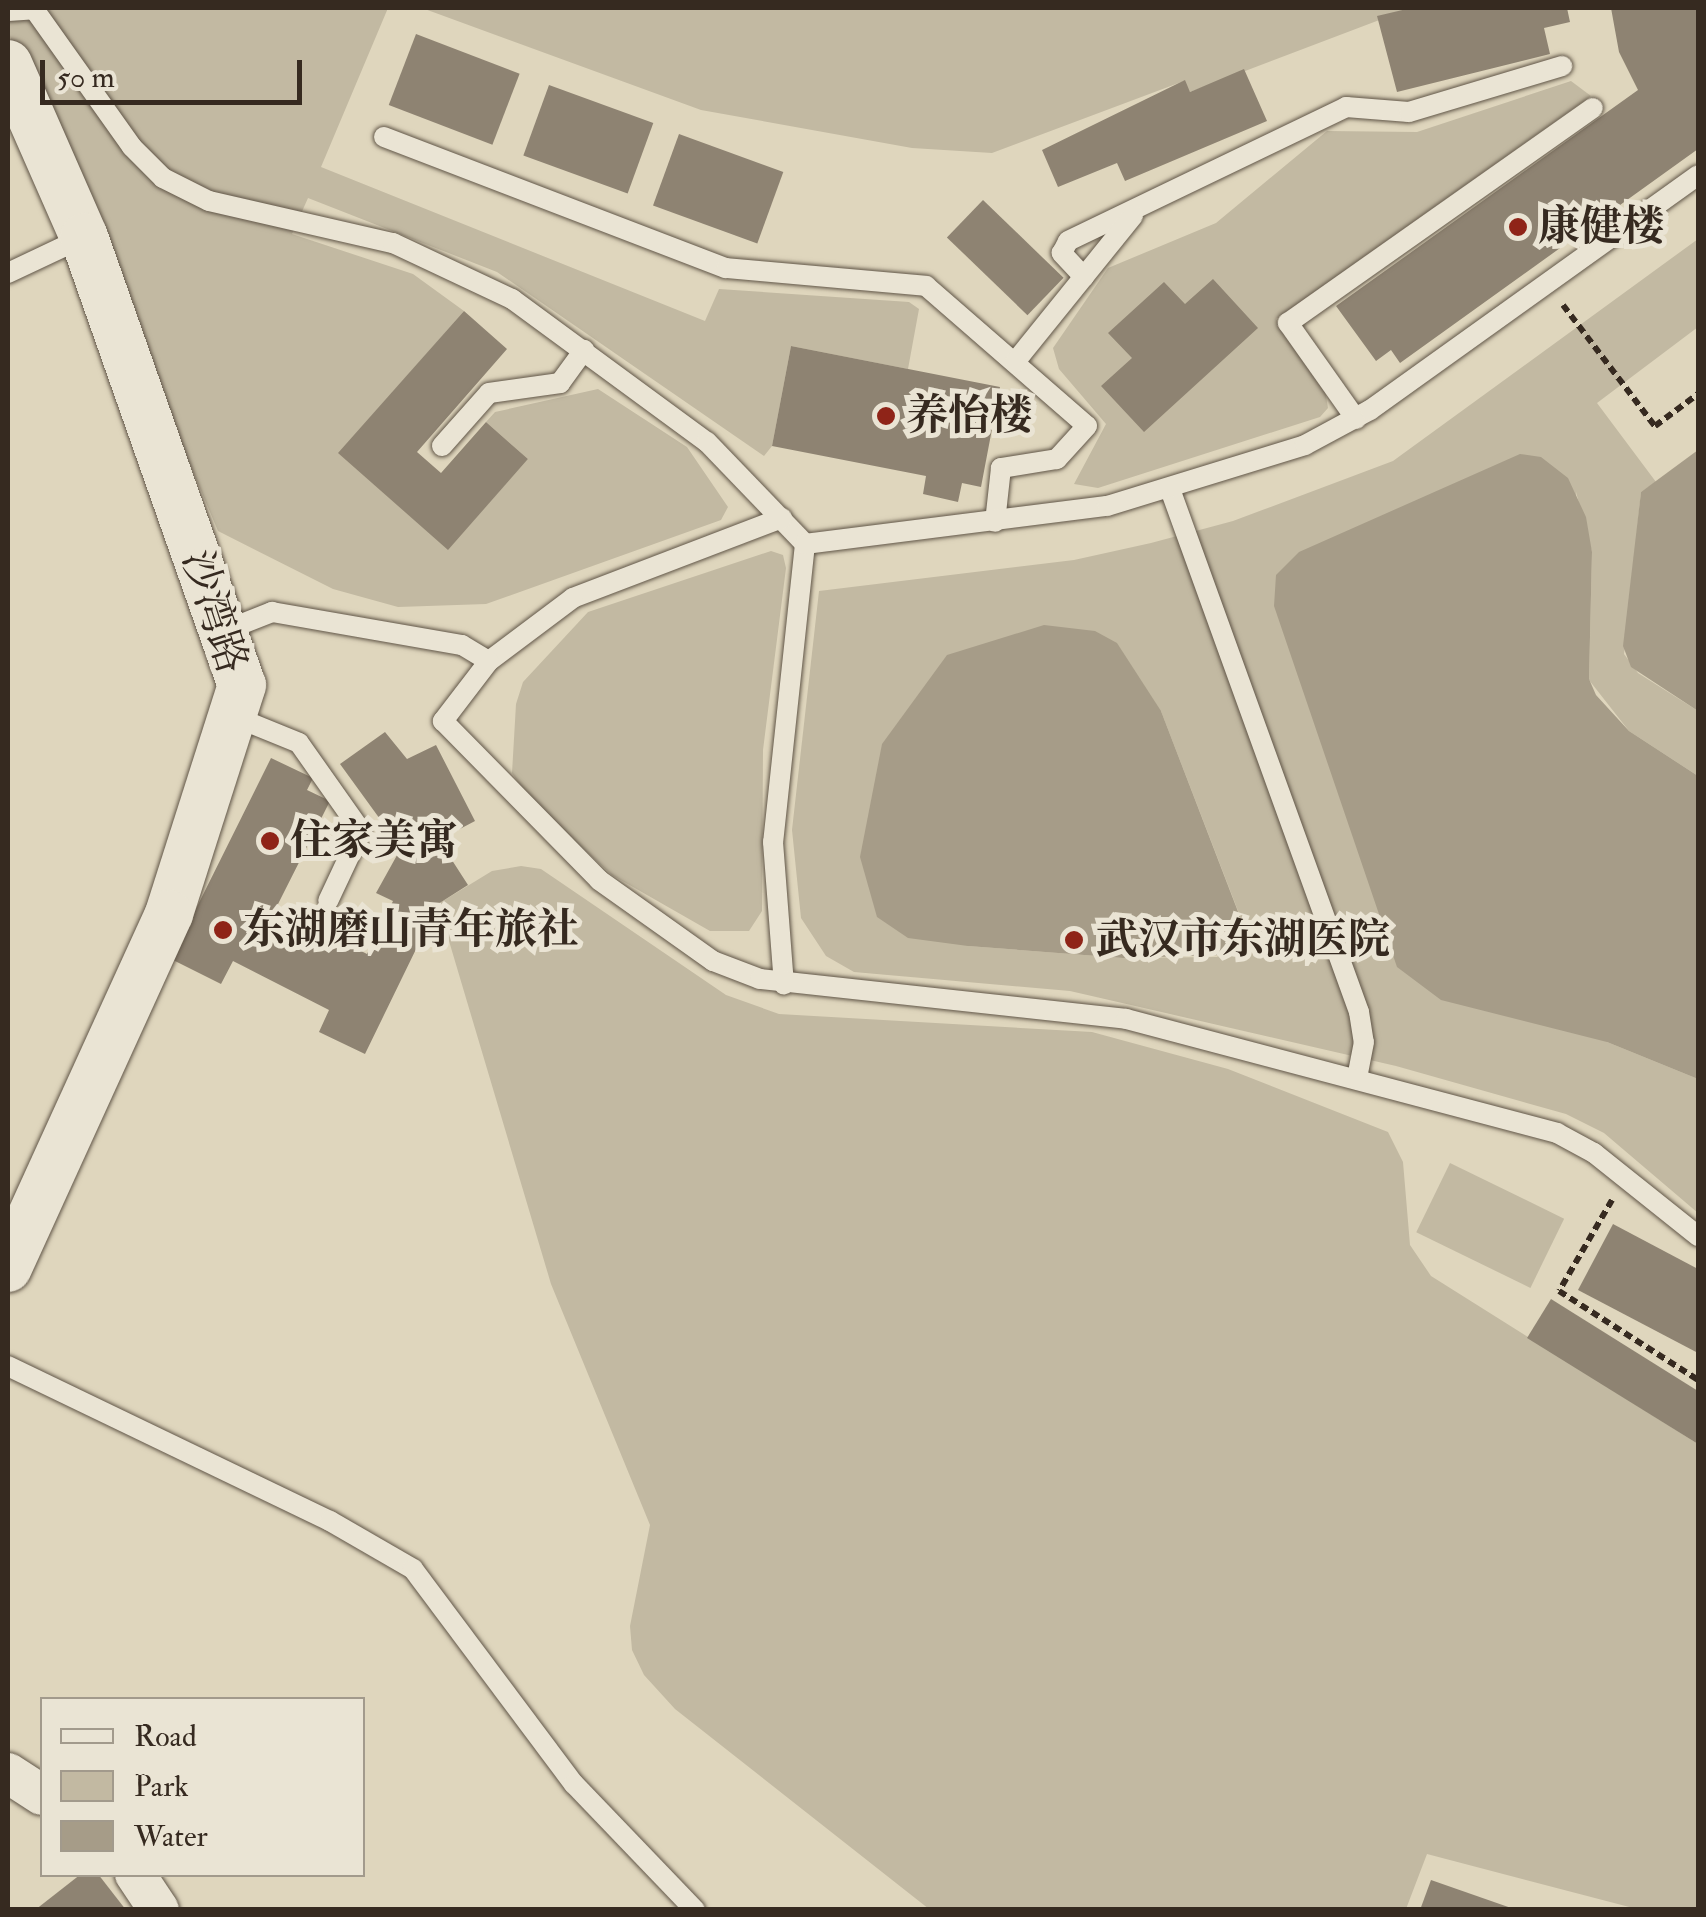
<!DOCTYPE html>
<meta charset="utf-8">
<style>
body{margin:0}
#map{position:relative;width:1706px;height:1917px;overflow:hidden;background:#dfd6bd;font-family:"IM FELL Double Pica","Noto Serif SC",serif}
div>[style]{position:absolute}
.green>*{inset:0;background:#c2b9a2;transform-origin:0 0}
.water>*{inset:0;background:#a69c88}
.building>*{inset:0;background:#8e8372;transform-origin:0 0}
.path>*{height:6px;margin-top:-3px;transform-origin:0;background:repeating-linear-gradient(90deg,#362a20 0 8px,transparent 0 13px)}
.roads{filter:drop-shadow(0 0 2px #605547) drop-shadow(0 0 2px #605547)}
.service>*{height:20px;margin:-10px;padding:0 10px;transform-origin:10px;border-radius:10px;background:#eae4d4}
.minor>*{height:40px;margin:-20px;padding:0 20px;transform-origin:20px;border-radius:20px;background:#eae4d4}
.tertiary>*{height:48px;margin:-24px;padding:0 24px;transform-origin:24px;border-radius:24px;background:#eae4d4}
.dots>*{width:28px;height:28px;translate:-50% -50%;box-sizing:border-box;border:5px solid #eae4d4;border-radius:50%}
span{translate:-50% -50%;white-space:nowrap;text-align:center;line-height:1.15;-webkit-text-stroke:10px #eae4d4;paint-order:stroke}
.poi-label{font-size:42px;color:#362a20;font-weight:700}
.left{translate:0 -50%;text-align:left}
.street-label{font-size:42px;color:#362a20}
.frame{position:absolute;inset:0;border:10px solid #362a20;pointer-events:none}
.legend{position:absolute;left:40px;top:1697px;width:325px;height:180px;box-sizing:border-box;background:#eae4d4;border:2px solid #a29a8c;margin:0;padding:12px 18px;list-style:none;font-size:30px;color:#362a20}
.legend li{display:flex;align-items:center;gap:20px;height:50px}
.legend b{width:50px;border:2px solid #a29a8c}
.scale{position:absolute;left:40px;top:60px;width:262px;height:45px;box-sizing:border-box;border:5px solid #362a20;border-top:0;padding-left:12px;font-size:30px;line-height:35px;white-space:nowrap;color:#362a20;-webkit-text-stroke:8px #eae4d4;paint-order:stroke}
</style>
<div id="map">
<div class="green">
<div style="clip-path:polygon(8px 8px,388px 8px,321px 167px,705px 321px,719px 289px,909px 302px,919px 309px,908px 369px,791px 346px,772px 446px,764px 456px,497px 272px,308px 198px,292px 234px,413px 274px,464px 311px,339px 453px,448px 549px,528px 459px,486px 422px,495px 412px,598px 389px,687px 447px,728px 507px,721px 520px,486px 604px,398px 607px,333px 589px,218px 531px,8px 32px)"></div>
<div style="clip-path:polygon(422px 8px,1411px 8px,1190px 92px,1184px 81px,992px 153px,912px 148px,701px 110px)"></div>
<div style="clip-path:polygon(1571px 81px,1591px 96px,1276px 319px,1325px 390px,1328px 408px,1320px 417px,1098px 488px,1074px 484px,1106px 424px,1059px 369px,1053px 348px,1108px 268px,1216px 223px,1327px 131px,1417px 132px)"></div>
<div style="clip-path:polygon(evenodd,1698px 239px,1698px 327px,1597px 403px,1656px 482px,1641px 492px,1624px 654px,1638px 673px,1698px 711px,1698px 776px,1629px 731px,1589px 680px,1592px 552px,1576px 492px,1607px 1042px,1698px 1079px,1698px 1213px,1604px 1133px,1566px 1114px,1396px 1066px,1070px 991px,854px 972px,826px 956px,801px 918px,792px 830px,819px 591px,1074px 560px,1151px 543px,1233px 521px,1393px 461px,1698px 239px,1161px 711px,1240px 916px,1238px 937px,1217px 957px,1123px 958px,968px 946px,1161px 711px)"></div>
<div style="clip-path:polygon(771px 551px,783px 555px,786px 568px,763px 750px,762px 911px,749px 931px,710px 931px,612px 875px,530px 800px,512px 773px,516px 704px,523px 682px,588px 612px)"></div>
<div style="clip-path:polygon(521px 866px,541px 869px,726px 995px,779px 1014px,1092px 1032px,1228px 1069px,1388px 1132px,1403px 1162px,1410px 1245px,1431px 1276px,1698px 1444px,1698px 1909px,1637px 1909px,1427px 1854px,1406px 1909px,929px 1909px,675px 1709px,644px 1675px,632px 1650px,630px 1626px,650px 1525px,551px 1284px,438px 904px,492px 871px)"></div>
<div style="left:1450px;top:1163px;width:127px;height:77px;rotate:26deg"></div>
</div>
<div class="water">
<div style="clip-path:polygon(1698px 450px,1698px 711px,1631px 667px,1623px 646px,1641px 492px)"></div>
<div style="clip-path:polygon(1520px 454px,1541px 457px,1568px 478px,1586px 517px,1592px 552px,1589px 679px,1596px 695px,1629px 731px,1698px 776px,1698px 1079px,1607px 1042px,1441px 1000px,1397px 967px,1274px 606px,1276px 575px,1299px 552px)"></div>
<div style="clip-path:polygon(1044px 625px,1095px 631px,1117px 643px,1161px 711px,1242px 922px,1238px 937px,1221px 955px,1123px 958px,968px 946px,908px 938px,877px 917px,860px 857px,882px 744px,947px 655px)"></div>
</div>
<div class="building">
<div style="clip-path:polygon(1411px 8px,1567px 8px,1570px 22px,1544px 28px,1550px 54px,1397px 92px,1377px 16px)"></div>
<div style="clip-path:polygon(1611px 8px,1698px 8px,1698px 149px,1400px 363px,1391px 350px,1376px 361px,1336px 306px,1638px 90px,1619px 52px)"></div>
<div style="left:416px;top:34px;width:111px;height:76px;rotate:21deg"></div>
<div style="clip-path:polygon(1244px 69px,1267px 121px,1125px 181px,1117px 163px,1058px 187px,1042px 150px,1185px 80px,1190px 92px)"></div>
<div style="left:549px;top:85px;width:111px;height:75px;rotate:20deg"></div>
<div style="left:679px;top:134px;width:111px;height:76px;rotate:20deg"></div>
<div style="left:983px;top:200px;width:112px;height:52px;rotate:44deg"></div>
<div style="clip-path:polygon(1213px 279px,1258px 328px,1144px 432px,1101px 386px,1132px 358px,1108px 333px,1164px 282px,1185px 304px)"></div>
<div style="clip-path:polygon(464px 311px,507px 349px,417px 452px,441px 473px,486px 422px,528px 459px,448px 550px,338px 453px)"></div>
<div style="clip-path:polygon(791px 346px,1000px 387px,981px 487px,962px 483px,958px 502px,923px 494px,926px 476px,772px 446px)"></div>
<div style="clip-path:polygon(385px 732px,407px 759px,436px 745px,475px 821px,439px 840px,468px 885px,438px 904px,365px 1054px,319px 1032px,329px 1010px,233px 961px,221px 984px,171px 959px,271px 758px,313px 778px,307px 790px,330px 801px,276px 908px,367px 954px,393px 901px,376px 893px,401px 848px,340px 764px)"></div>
<div style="clip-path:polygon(1613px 1224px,1698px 1269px,1698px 1353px,1578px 1290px)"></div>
<div style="clip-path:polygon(1551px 1299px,1698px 1391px,1698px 1444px,1527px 1338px)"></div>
<div style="clip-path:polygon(81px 1874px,98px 1874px,126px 1910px,35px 1910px)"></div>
<div style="clip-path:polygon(1431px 1880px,1514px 1909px,1514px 1910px,1420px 1910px)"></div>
</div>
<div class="path">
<div style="left:1563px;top:305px;width:152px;rotate:52.8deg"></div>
<div style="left:1655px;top:426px;width:54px;rotate:-36.7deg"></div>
<div style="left:1612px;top:1200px;width:105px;rotate:120.2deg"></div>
<div style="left:1559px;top:1291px;width:165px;rotate:32.6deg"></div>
</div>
<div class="roads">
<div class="service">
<div style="left:8px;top:11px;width:26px;rotate:-4deg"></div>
<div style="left:34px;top:9px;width:169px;rotate:54.6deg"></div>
<div style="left:132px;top:147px;width:44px;rotate:45deg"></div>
<div style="left:163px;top:178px;width:51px;rotate:26.6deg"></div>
<div style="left:209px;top:201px;width:189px;rotate:12.9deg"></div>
<div style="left:393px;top:243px;width:132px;rotate:25.2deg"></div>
<div style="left:512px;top:299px;width:242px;rotate:36.3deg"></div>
<div style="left:707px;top:442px;width:141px;rotate:46.1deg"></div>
<div style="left:805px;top:544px;width:300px;rotate:96.1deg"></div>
<div style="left:773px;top:842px;width:143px;rotate:85.6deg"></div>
<div style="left:384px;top:137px;width:366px;rotate:21deg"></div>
<div style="left:726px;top:268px;width:201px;rotate:5.1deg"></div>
<div style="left:926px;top:286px;width:213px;rotate:41deg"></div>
<div style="left:1087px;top:426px;width:45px;rotate:132.3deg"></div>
<div style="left:1057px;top:459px;width:57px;rotate:170.9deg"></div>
<div style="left:1001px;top:468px;width:54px;rotate:96.3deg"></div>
<div style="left:8px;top:273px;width:84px;rotate:-25.3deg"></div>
<div style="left:1084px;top:277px;width:33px;rotate:-133deg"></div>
<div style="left:1062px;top:253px;width:13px;rotate:-63deg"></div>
<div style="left:1068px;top:241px;width:309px;rotate:-25.7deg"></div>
<div style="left:1346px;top:107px;width:63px;rotate:4.5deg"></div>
<div style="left:1409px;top:112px;width:160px;rotate:-16.7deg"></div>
<div style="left:1015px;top:362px;width:188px;rotate:-51.1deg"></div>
<div style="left:1356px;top:419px;width:118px;rotate:-125.3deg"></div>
<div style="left:1288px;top:323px;width:373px;rotate:-35.2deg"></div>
<div style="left:442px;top:446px;width:71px;rotate:-48.4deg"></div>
<div style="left:489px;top:393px;width:72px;rotate:-8deg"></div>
<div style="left:560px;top:383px;width:41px;rotate:-54deg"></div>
<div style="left:1170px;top:489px;width:556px;rotate:70.13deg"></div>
<div style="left:1359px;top:1012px;width:30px;rotate:81deg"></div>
<div style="left:1364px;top:1042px;width:38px;rotate:101deg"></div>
<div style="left:782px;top:518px;width:224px;rotate:159.1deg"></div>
<div style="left:573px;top:598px;width:105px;rotate:143.1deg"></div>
<div style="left:489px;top:661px;width:76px;rotate:127.5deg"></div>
<div style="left:443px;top:721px;width:223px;rotate:45.5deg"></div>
<div style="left:599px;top:880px;width:140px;rotate:35.4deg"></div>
<div style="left:713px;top:961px;width:50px;rotate:21deg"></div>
<div style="left:760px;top:979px;width:368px;rotate:6.2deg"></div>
<div style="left:1126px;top:1019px;width:446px;rotate:14.8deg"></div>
<div style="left:1557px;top:1133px;width:42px;rotate:28.4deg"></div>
<div style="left:1594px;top:1153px;width:133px;rotate:38.6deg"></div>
<div style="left:805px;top:544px;width:304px;rotate:-7.2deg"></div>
<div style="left:1107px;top:506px;width:207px;rotate:-17.1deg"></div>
<div style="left:1305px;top:445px;width:74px;rotate:-28.3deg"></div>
<div style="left:1370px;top:410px;width:403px;rotate:-35.6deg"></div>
<div style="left:224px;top:631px;width:52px;rotate:-21.6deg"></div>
<div style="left:272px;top:612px;width:193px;rotate:9.9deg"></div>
<div style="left:462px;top:645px;width:31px;rotate:31deg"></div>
<div style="left:233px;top:716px;width:71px;rotate:22.2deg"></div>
<div style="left:299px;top:743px;width:108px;rotate:54.8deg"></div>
<div style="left:361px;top:831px;width:77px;rotate:115.2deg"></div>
<div style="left:8px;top:1366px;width:357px;rotate:25.7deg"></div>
<div style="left:330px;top:1521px;width:96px;rotate:30deg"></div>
<div style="left:413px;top:1569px;width:269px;rotate:53.2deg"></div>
<div style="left:574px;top:1784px;width:175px;rotate:46.2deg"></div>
</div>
<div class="minor">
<div style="left:8px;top:1773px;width:40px;rotate:32.9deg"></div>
<div style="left:135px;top:1874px;width:43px;rotate:56.3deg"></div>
</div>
<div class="tertiary">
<div style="left:8px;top:64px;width:189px;rotate:66.3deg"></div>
<div style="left:84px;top:237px;width:475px;rotate:70.6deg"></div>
<div style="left:242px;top:685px;width:240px;rotate:107.7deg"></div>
<div style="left:169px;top:914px;width:389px;rotate:114.5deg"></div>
</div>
</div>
<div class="dots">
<div style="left:1518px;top:227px;background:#8f2418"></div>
<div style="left:886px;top:416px;background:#8f2418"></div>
<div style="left:270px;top:841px;background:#8f2418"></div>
<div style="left:223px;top:930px;background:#8f2418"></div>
<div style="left:1074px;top:940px;background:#8f2418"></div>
</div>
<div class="poi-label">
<span class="left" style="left:1538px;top:227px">康健楼</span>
<span class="left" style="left:906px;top:416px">养怡楼</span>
<span class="left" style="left:290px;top:841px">住家美寓</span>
<span class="left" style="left:243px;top:930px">东湖磨山青年旅社</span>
<span class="left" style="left:1096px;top:940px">武汉市东湖医院</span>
</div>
<div class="street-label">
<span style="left:214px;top:612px;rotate:72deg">沙湾路</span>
</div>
<div class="frame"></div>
<ul class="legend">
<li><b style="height:12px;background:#eae4d4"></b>Road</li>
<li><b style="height:28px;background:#c2b9a2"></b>Park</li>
<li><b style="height:28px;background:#a69c88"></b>Water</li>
</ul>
<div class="scale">50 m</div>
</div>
